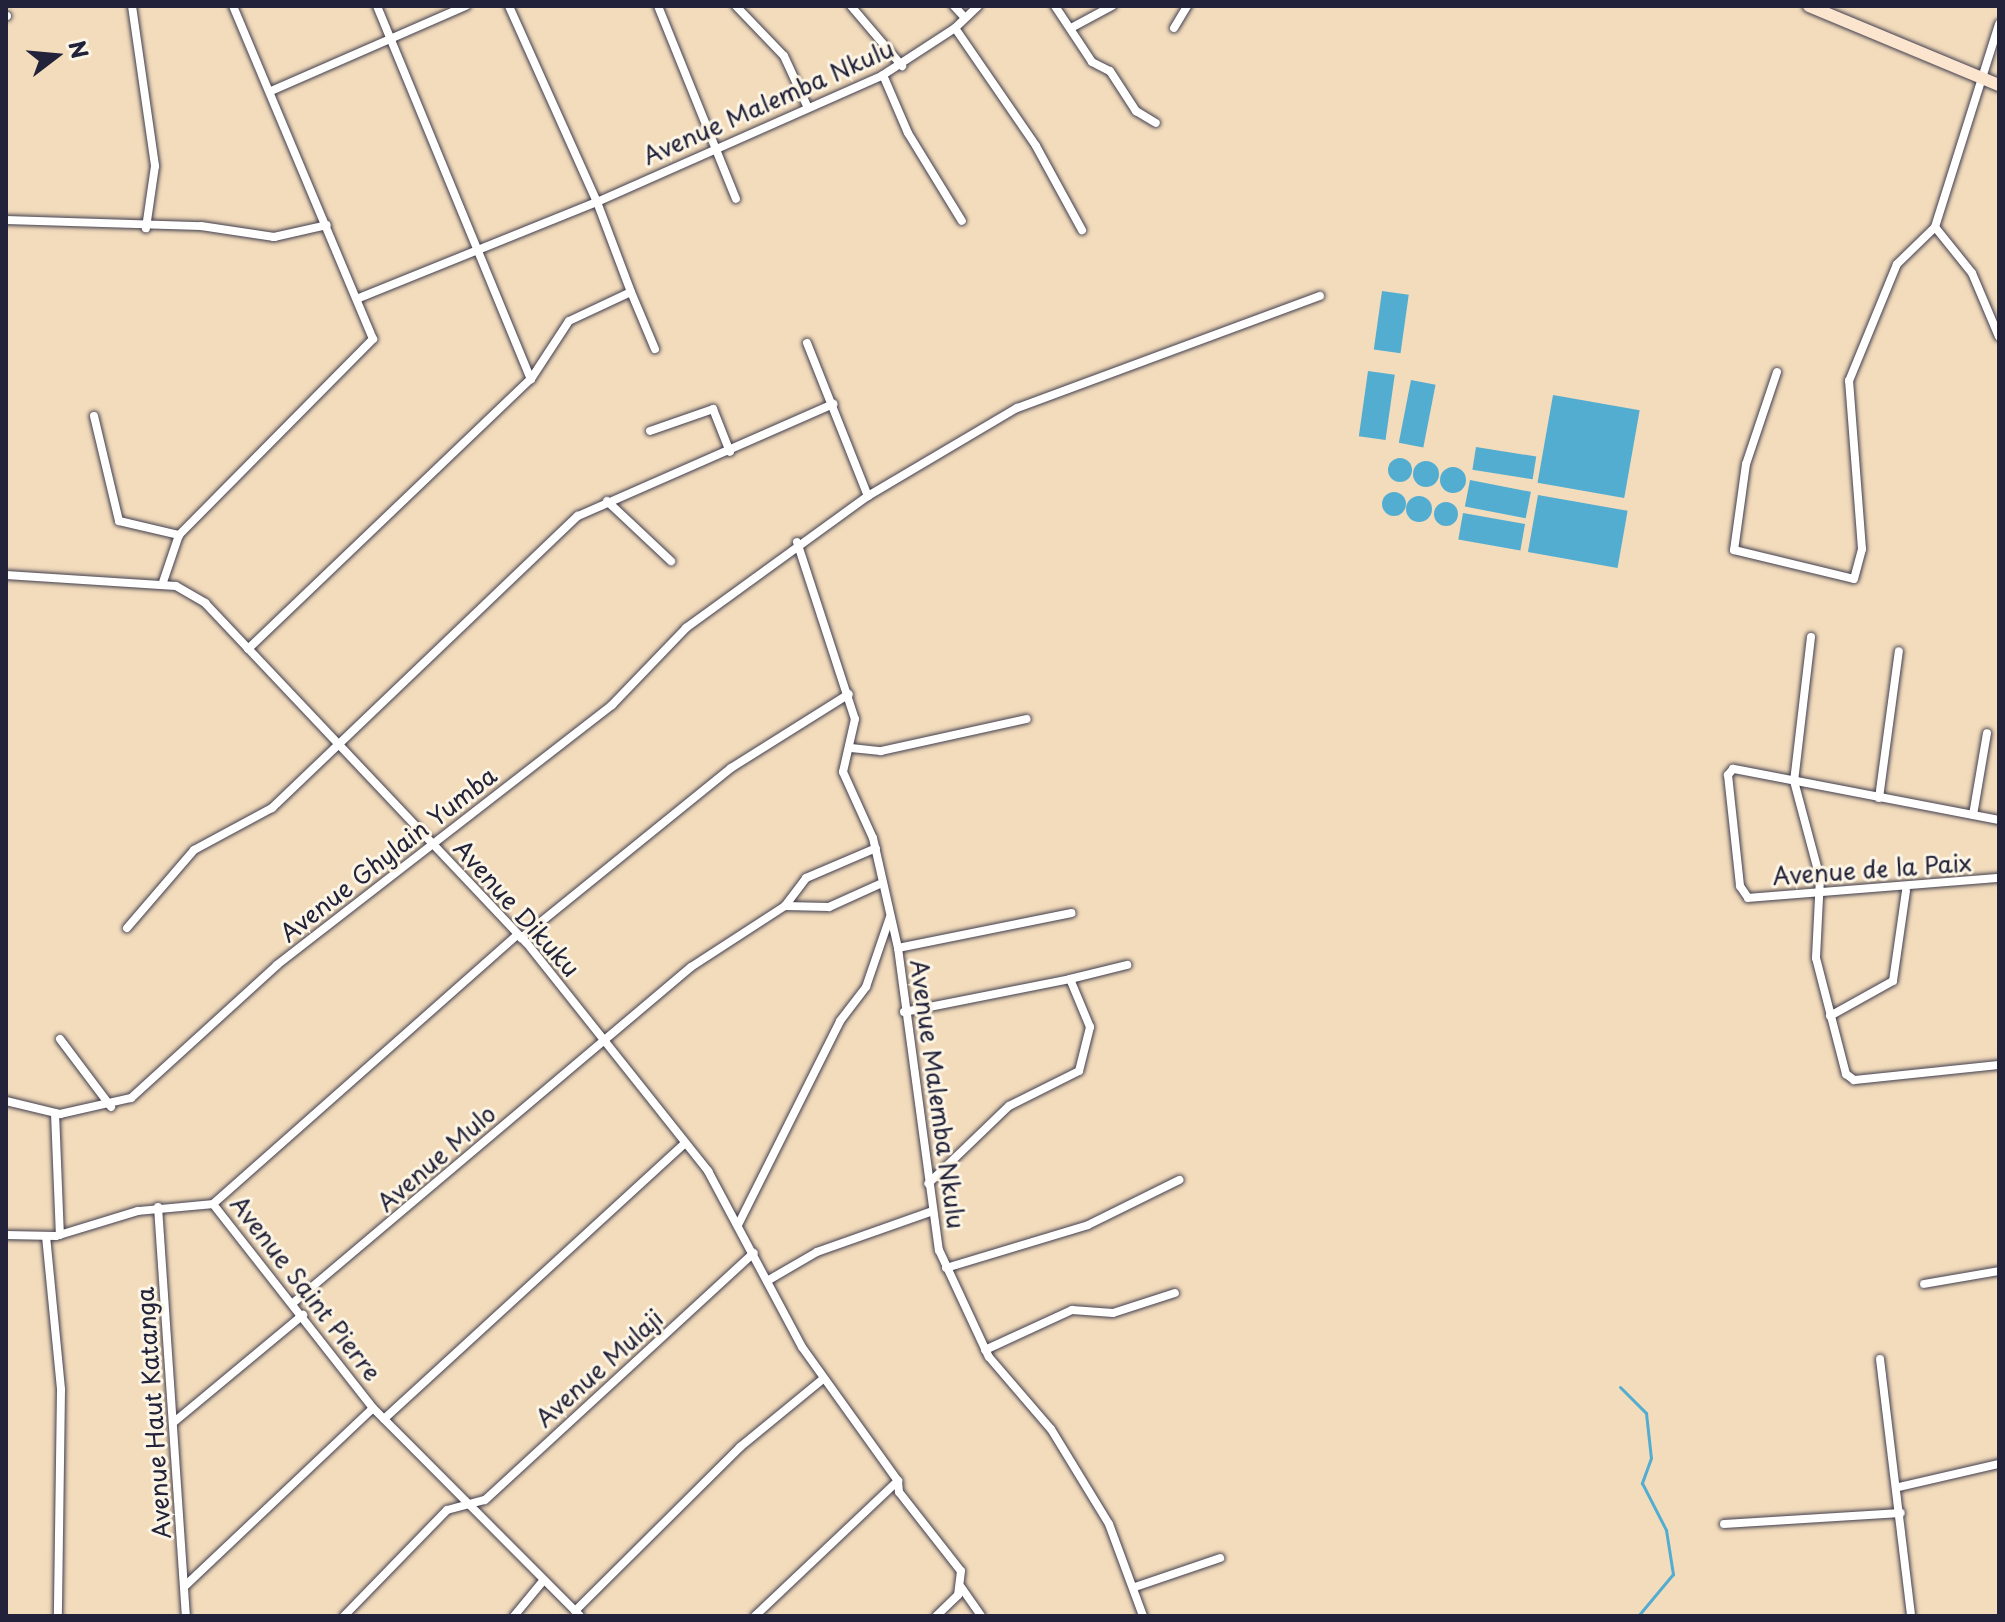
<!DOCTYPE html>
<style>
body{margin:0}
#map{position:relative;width:2005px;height:1622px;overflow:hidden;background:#f3dcbc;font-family:"Playpen Sans",sans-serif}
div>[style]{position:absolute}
.water>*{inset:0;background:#53add1;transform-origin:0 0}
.round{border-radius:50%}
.stream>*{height:3px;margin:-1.5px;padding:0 1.5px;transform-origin:1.5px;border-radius:1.5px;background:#53add1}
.roads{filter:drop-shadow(0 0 2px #413e4e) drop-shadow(0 0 2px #413e4e)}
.street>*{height:8px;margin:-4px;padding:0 4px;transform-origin:4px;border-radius:4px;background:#fff}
.secondary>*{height:12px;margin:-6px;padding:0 6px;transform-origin:6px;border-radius:6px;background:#fbe5cf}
span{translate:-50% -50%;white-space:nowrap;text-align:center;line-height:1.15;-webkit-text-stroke:6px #fcf5e5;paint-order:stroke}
.street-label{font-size:24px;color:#22223b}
.frame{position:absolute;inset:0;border:8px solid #22223b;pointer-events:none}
.north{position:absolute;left:16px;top:16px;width:80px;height:80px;-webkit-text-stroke:6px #fcf5e5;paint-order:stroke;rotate:74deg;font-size:22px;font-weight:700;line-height:32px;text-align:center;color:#22223b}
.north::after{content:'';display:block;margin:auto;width:28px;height:36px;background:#22223b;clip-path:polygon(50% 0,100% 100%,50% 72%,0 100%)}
</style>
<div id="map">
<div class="water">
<div style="left:1382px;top:291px;width:27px;height:59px;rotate:8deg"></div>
<div style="left:1368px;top:371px;width:27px;height:66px;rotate:8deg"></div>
<div style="left:1411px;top:380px;width:25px;height:64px;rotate:11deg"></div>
<div style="left:1553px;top:395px;width:88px;height:89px;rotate:10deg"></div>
<div style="left:1476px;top:447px;width:61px;height:23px;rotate:9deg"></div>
<div class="round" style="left:1388px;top:458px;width:24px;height:24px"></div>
<div class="round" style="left:1413px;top:461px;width:26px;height:26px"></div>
<div class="round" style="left:1440px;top:467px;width:26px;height:26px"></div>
<div style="left:1470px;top:480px;width:62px;height:27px;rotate:11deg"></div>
<div class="round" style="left:1382px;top:492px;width:24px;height:24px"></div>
<div style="left:1538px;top:495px;width:91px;height:58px;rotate:10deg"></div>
<div class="round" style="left:1406px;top:496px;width:26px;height:26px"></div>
<div class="round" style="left:1434px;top:502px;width:24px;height:24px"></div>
<div style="left:1463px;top:513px;width:63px;height:27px;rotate:10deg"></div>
</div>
<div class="stream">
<div style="left:1620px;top:1387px;width:37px;rotate:45deg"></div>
<div style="left:1646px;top:1413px;width:45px;rotate:83.7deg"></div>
<div style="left:1651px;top:1458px;width:27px;rotate:110deg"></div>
<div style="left:1642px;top:1483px;width:53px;rotate:62.9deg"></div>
<div style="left:1666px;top:1530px;width:45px;rotate:81deg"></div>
<div style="left:1673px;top:1574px;width:55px;rotate:129.8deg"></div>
</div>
<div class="roads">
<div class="street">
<div style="left:132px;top:6px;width:162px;rotate:81.8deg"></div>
<div style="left:155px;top:166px;width:63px;rotate:98.3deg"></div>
<div style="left:377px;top:6px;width:404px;rotate:67.6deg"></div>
<div style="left:658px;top:6px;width:208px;rotate:68deg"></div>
<div style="left:736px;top:6px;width:69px;rotate:46.2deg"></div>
<div style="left:784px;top:56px;width:57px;rotate:65.2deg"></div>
<div style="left:851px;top:6px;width:79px;rotate:49.6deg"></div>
<div style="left:954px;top:6px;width:16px;rotate:47deg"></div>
<div style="left:978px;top:6px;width:32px;rotate:136deg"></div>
<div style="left:955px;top:28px;width:143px;rotate:55.5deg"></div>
<div style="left:1036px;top:146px;width:96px;rotate:61.3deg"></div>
<div style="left:1055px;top:6px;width:67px;rotate:56.5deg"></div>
<div style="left:1092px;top:62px;width:20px;rotate:27deg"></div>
<div style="left:1110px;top:71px;width:48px;rotate:57deg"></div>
<div style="left:1136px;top:111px;width:23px;rotate:31deg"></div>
<div style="left:6px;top:16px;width:1px"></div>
<div style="left:1071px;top:28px;width:47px;rotate:-28.2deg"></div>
<div style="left:1174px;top:28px;width:26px;rotate:-59deg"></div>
<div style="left:883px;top:75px;width:63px;rotate:66.7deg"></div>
<div style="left:908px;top:133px;width:103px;rotate:58.5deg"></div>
<div style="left:271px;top:91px;width:213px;rotate:-23.6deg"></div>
<div style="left:6px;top:220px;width:195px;rotate:1.8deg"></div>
<div style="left:201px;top:226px;width:74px;rotate:8.6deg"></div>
<div style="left:274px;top:237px;width:54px;rotate:-12.8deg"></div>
<div style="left:1935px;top:227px;width:213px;rotate:-72.5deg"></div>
<div style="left:1935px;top:227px;width:59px;rotate:51.2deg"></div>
<div style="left:1972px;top:273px;width:69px;rotate:67.1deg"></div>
<div style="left:631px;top:292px;width:62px;rotate:67.2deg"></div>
<div style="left:359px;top:298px;width:257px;rotate:-22deg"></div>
<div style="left:597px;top:202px;width:215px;rotate:-114.2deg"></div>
<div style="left:807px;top:343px;width:165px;rotate:68.3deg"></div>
<div style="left:1777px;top:372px;width:97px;rotate:108.6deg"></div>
<div style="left:1746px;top:464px;width:87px;rotate:97.9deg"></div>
<div style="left:1734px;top:550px;width:123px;rotate:13.6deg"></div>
<div style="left:1854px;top:579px;width:31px;rotate:-75deg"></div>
<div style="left:1862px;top:549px;width:169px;rotate:-94.4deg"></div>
<div style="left:1849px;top:381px;width:126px;rotate:-67.7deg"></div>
<div style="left:1897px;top:264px;width:53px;rotate:-44.2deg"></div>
<div style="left:94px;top:416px;width:108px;rotate:76.6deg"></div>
<div style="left:119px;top:521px;width:62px;rotate:13.1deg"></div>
<div style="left:650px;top:431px;width:67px;rotate:-19.2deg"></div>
<div style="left:713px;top:409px;width:46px;rotate:68.4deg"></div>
<div style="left:607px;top:501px;width:88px;rotate:43.2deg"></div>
<div style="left:797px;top:542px;width:186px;rotate:71.9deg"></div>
<div style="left:855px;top:719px;width:54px;rotate:102.8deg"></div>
<div style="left:843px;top:772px;width:72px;rotate:65.6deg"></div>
<div style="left:873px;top:838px;width:113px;rotate:77.2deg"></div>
<div style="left:898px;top:948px;width:305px;rotate:82.3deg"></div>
<div style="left:939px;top:1250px;width:118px;rotate:65deg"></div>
<div style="left:989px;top:1357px;width:95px;rotate:49.3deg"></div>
<div style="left:1051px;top:1429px;width:111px;rotate:58.6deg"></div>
<div style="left:1109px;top:1524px;width:98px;rotate:69.7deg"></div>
<div style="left:6px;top:575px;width:170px;rotate:3.7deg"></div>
<div style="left:176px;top:586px;width:34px;rotate:30deg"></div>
<div style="left:205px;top:603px;width:467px;rotate:46.6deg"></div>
<div style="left:526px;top:942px;width:293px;rotate:51.5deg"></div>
<div style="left:708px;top:1171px;width:200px;rotate:61.9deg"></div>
<div style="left:802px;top:1347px;width:165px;rotate:54.4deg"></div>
<div style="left:162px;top:585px;width:53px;rotate:-71.2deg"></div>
<div style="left:179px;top:535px;width:276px;rotate:-45.3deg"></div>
<div style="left:373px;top:339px;width:361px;rotate:-112.8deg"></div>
<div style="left:1811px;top:637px;width:145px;rotate:96.7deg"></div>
<div style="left:1794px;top:781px;width:100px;rotate:75deg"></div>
<div style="left:1820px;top:878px;width:80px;rotate:92.9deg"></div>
<div style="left:1816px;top:958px;width:120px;rotate:75.5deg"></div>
<div style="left:1846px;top:1074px;width:10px;rotate:37deg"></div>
<div style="left:1854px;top:1080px;width:146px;rotate:-5.9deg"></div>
<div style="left:248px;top:649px;width:391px;rotate:-43.7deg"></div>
<div style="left:531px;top:379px;width:69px;rotate:-56.8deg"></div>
<div style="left:569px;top:321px;width:68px;rotate:-25.1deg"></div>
<div style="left:631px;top:292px;width:96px;rotate:-110.7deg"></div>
<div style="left:597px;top:202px;width:313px;rotate:-23.9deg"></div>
<div style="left:883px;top:75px;width:86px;rotate:-33.1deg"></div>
<div style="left:851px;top:748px;width:30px;rotate:6deg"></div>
<div style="left:881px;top:751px;width:149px;rotate:-12.4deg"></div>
<div style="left:1879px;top:798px;width:148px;rotate:-82.3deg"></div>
<div style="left:1973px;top:815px;width:83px;rotate:-80.3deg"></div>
<div style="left:1999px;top:820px;width:271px;rotate:-169.1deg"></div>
<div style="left:1733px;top:769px;width:8px;rotate:130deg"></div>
<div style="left:1728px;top:775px;width:112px;rotate:83.8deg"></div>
<div style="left:1740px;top:886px;width:14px;rotate:56deg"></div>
<div style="left:1748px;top:898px;width:252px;rotate:-4.6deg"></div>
<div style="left:785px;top:906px;width:35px;rotate:-53deg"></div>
<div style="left:806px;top:878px;width:76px;rotate:-23.2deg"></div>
<div style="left:127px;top:928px;width:103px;rotate:-49.3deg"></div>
<div style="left:194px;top:850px;width:89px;rotate:-28.3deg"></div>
<div style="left:272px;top:808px;width:423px;rotate:-43.7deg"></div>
<div style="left:578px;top:516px;width:279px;rotate:-23.7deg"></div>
<div style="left:521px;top:938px;width:270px;rotate:-39deg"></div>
<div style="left:731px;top:768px;width:139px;rotate:-32.1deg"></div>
<div style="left:898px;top:948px;width:177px;rotate:-11.4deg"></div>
<div style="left:1070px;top:979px;width:59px;rotate:-13.8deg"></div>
<div style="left:904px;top:1012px;width:169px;rotate:-11.2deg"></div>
<div style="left:1070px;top:979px;width:52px;rotate:67.4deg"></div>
<div style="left:1090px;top:1027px;width:45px;rotate:104deg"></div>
<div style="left:1079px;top:1071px;width:78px;rotate:153.4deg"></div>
<div style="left:1009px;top:1106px;width:112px;rotate:136.1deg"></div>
<div style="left:1830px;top:1016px;width:72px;rotate:-29.1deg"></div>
<div style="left:1893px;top:981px;width:91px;rotate:-81.8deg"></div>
<div style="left:60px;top:1039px;width:85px;rotate:53.1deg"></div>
<div style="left:6px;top:1101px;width:56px;rotate:13.5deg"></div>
<div style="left:60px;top:1114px;width:73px;rotate:-12.7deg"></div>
<div style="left:131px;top:1098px;width:197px;rotate:-42.3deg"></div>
<div style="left:277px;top:965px;width:424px;rotate:-37.8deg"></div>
<div style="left:612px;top:705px;width:107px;rotate:-46.1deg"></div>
<div style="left:686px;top:628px;width:225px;rotate:-36deg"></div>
<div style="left:868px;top:496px;width:173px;rotate:-30.6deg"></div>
<div style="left:1017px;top:408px;width:323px;rotate:-20.3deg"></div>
<div style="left:55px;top:1113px;width:122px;rotate:87.7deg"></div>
<div style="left:213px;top:1204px;width:259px;rotate:51.9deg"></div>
<div style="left:373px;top:1408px;width:293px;rotate:45.1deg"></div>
<div style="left:213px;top:1204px;width:403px;rotate:-41.5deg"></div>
<div style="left:158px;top:1207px;width:410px;rotate:86.1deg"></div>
<div style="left:738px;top:1225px;width:228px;rotate:-63.4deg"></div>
<div style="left:840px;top:1021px;width:43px;rotate:-52.6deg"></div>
<div style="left:866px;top:987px;width:74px;rotate:-71.1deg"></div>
<div style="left:6px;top:1235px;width:50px;rotate:1.1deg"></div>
<div style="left:56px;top:1236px;width:86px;rotate:-17deg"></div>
<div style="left:138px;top:1211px;width:75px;rotate:-5.3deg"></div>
<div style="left:46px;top:1236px;width:155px;rotate:84.4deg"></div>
<div style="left:61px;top:1390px;width:226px;rotate:90.8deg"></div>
<div style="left:946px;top:1268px;width:148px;rotate:-16.8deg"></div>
<div style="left:1088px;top:1225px;width:102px;rotate:-26.3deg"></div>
<div style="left:767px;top:1281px;width:58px;rotate:-30.1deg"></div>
<div style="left:817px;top:1252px;width:123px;rotate:-19.5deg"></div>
<div style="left:1924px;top:1284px;width:76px;rotate:-9.8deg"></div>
<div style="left:293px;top:1303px;width:521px;rotate:-40.17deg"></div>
<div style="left:691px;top:967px;width:112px;rotate:-33deg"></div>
<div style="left:785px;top:906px;width:44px;rotate:1.3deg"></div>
<div style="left:829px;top:907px;width:58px;rotate:-24.4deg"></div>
<div style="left:985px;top:1350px;width:96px;rotate:-24.7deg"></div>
<div style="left:1072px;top:1310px;width:41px;rotate:4.2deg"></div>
<div style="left:1113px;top:1313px;width:65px;rotate:-17.9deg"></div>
<div style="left:1880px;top:1359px;width:259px;rotate:83.1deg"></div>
<div style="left:384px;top:1419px;width:407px;rotate:-42.5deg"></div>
<div style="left:174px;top:1422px;width:168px;rotate:-39.7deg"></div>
<div style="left:898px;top:1481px;width:11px;rotate:85deg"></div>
<div style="left:899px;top:1492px;width:100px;rotate:51.9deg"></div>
<div style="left:961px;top:1571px;width:24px;rotate:97deg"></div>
<div style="left:958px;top:1595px;width:30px;rotate:136deg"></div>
<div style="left:1899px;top:1487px;width:103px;rotate:-13deg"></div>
<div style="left:1724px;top:1524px;width:177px;rotate:-3.6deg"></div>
<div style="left:186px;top:1585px;width:257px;rotate:-43.4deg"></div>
<div style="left:961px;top:1587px;width:35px;rotate:55deg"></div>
<div style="left:1135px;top:1587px;width:90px;rotate:-18.8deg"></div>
<div style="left:575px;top:1611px;width:233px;rotate:-44.8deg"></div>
<div style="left:740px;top:1447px;width:107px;rotate:-39.3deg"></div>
<div style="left:344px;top:1616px;width:148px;rotate:-45.8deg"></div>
<div style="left:447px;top:1510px;width:39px;rotate:-15deg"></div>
<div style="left:485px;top:1500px;width:365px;rotate:-42.6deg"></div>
<div style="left:514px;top:1616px;width:45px;rotate:-50.4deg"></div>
<div style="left:755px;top:1616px;width:197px;rotate:-43.4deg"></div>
</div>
<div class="secondary">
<div style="left:1809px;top:6px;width:206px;rotate:22.6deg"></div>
</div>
</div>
<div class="street-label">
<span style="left:768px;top:102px;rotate:-24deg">Avenue Malemba Nkulu</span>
<span style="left:388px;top:854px;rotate:-38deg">Avenue Ghylain Yumba</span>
<span style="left:1872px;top:869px;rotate:-4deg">Avenue de la Paix</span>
<span style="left:517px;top:908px;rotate:48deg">Avenue Dikuku</span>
<span style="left:938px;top:1094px;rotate:82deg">Avenue Malemba Nkulu</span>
<span style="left:436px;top:1158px;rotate:-41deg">Avenue Mulo</span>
<span style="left:306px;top:1288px;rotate:52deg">Avenue Saint Pierre</span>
<span style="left:599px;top:1368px;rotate:-42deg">Avenue Mulaji</span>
<span style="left:153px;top:1413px;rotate:-94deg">Avenue Haut Katanga</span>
</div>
<div class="frame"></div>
<div class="north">N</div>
</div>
